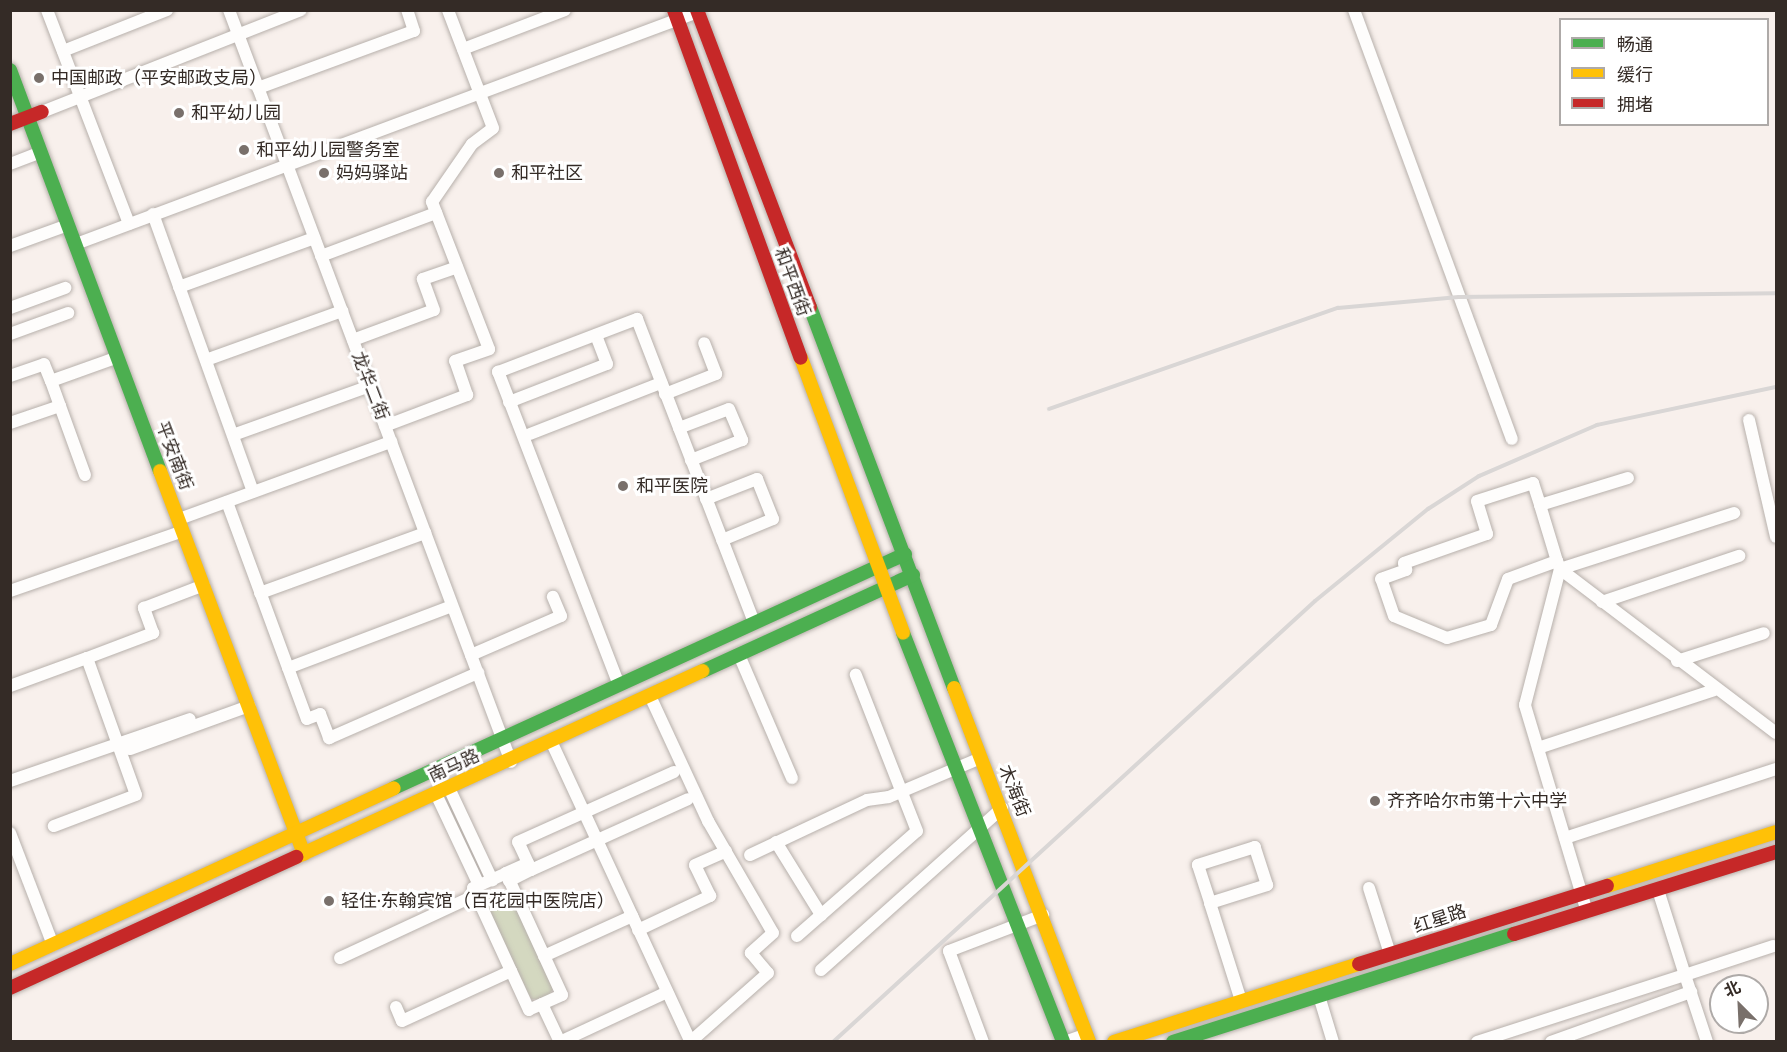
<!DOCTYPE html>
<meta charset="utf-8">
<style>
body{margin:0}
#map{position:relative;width:1787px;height:1052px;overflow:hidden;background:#f8f0ec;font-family:"Fira Sans Condensed","Noto Sans SC",sans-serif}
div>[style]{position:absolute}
.green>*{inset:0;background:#d4d8c0}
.roads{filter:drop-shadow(0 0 2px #b7b0ab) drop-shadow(0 0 2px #b7b0ab)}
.street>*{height:12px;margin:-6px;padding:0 6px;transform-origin:6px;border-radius:6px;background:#fefdfc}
.fast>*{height:14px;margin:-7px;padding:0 7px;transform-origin:7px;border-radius:7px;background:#4caf50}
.slow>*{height:14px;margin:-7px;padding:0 7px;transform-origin:7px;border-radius:7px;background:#ffc107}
.jam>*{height:14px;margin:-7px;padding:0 7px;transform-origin:7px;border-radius:7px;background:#c62828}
.rail>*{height:4px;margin:-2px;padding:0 2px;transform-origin:2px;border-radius:2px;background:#d9d6d5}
.dots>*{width:16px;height:16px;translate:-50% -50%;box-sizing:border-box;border:3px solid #fff;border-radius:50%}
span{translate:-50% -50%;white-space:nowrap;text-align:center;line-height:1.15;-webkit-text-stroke:6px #fff;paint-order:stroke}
.poi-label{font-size:18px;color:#342b26}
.left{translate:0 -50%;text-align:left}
.street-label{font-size:18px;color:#342b26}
.frame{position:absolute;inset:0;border:12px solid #342b26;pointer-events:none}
.legend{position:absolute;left:1559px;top:18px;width:210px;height:108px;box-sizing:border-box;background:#fff;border:2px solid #aeaaa8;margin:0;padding:8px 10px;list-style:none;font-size:18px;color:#342b26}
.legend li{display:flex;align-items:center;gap:12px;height:30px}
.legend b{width:30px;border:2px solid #aeaaa8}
.north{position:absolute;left:1709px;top:974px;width:60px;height:60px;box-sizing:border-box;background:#fff;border:2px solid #aeaaa8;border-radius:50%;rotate:336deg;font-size:16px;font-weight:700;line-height:24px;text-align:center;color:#342b26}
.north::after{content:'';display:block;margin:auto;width:21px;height:27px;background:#79706b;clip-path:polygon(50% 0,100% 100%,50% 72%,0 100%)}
</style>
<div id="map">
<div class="green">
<div style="clip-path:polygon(507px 890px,554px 988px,545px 1000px,531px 999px,484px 901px,494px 891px)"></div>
</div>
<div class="roads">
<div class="street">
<div style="left:47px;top:10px;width:229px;rotate:69deg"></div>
<div style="left:229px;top:10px;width:803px;rotate:69.44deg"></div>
<div style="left:1354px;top:10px;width:457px;rotate:69.8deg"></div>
<div style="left:463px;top:49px;width:109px;rotate:-20.9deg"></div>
<div style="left:63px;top:51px;width:112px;rotate:-21.5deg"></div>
<div style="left:258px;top:88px;width:166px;rotate:-20.1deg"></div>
<div style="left:414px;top:31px;width:22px;rotate:-108deg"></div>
<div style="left:42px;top:112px;width:278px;rotate:-21.5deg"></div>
<div style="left:10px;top:164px;width:33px;rotate:-21deg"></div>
<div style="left:153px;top:214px;width:295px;rotate:70.2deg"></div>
<div style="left:76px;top:244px;width:664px;rotate:-20.46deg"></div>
<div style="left:10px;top:246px;width:62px;rotate:-19.9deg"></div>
<div style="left:321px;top:256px;width:123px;rotate:-20.5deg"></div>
<div style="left:179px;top:287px;width:144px;rotate:-19.9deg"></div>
<div style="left:10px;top:308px;width:59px;rotate:-20deg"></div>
<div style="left:10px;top:334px;width:62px;rotate:-19.9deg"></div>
<div style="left:353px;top:340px;width:86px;rotate:-20.3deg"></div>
<div style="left:434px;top:310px;width:33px;rotate:-110deg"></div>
<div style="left:423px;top:279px;width:36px;rotate:-19deg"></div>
<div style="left:206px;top:360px;width:145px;rotate:-19.8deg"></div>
<div style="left:10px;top:376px;width:36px;rotate:-19deg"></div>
<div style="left:44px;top:364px;width:18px;rotate:68deg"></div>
<div style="left:665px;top:394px;width:55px;rotate:-21.4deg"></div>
<div style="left:716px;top:374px;width:33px;rotate:-111deg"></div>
<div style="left:509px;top:402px;width:105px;rotate:-21.2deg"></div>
<div style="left:607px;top:364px;width:31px;rotate:-111deg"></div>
<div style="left:1749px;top:420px;width:120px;rotate:77deg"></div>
<div style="left:10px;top:423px;width:53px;rotate:-18.8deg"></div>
<div style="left:385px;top:426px;width:88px;rotate:-20.7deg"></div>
<div style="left:467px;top:395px;width:36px;rotate:-109deg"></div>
<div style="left:455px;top:361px;width:36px;rotate:-19deg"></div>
<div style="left:489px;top:349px;width:158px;rotate:-111.2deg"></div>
<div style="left:432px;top:202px;width:70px;rotate:-55.4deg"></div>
<div style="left:472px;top:144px;width:26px;rotate:-37deg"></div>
<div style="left:493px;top:128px;width:126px;rotate:-110.9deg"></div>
<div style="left:679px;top:428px;width:53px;rotate:-20.8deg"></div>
<div style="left:729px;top:409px;width:34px;rotate:67deg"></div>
<div style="left:742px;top:440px;width:55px;rotate:158.6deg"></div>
<div style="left:530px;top:434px;width:141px;rotate:-21.3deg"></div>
<div style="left:233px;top:435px;width:145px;rotate:-19.7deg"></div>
<div style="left:85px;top:475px;width:100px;rotate:-109.9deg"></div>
<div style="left:51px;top:381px;width:71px;rotate:-19.7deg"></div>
<div style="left:706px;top:499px;width:55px;rotate:-21.4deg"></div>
<div style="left:757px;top:479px;width:43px;rotate:68.2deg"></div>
<div style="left:773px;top:519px;width:55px;rotate:157.6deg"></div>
<div style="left:227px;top:502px;width:231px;rotate:69.8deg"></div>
<div style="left:307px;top:719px;width:14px;rotate:-21deg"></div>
<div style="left:320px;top:714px;width:26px;rotate:69deg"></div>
<div style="left:329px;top:738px;width:163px;rotate:-23.6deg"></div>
<div style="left:1540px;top:505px;width:92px;rotate:-17.1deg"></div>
<div style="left:179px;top:519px;width:226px;rotate:-20deg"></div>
<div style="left:1557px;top:561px;width:52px;rotate:159.8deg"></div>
<div style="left:1508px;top:579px;width:49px;rotate:110.3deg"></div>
<div style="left:1491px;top:625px;width:46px;rotate:163.5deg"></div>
<div style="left:1447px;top:638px;width:57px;rotate:-157.5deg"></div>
<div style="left:1394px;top:616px;width:39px;rotate:-109deg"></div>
<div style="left:1381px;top:579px;width:27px;rotate:-20deg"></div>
<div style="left:1406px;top:570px;width:7px;rotate:-106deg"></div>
<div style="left:1404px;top:563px;width:88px;rotate:-19.3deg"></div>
<div style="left:1487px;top:534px;width:34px;rotate:-107deg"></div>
<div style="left:1477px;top:501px;width:59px;rotate:-17.8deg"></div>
<div style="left:1533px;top:483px;width:23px;rotate:72deg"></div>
<div style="left:1540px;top:505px;width:59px;rotate:73.1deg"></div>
<div style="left:1557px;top:561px;width:9px;rotate:69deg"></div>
<div style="left:1560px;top:569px;width:183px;rotate:-17.8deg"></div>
<div style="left:10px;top:591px;width:183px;rotate:-19.1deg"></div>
<div style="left:260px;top:593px;width:176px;rotate:-20deg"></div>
<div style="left:1602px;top:602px;width:145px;rotate:-18.6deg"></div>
<div style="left:471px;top:655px;width:98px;rotate:-23.4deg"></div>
<div style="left:561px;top:616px;width:21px;rotate:-113deg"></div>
<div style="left:739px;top:655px;width:134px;rotate:66.7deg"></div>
<div style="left:87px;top:658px;width:71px;rotate:-20.7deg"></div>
<div style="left:153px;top:633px;width:27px;rotate:-110deg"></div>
<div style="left:144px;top:608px;width:64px;rotate:-21deg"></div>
<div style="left:1677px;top:661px;width:91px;rotate:-17.8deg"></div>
<div style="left:288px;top:668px;width:175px;rotate:-20.7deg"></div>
<div style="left:619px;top:685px;width:336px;rotate:-111.1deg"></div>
<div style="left:498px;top:372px;width:149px;rotate:-20.9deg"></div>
<div style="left:637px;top:319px;width:326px;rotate:68.9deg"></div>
<div style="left:10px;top:686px;width:82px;rotate:-20deg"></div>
<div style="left:87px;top:658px;width:145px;rotate:70.3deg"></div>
<div style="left:136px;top:795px;width:88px;rotate:159.3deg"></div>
<div style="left:650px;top:696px;width:138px;rotate:65.1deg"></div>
<div style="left:708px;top:821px;width:129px;rotate:59.9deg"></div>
<div style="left:773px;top:933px;width:30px;rotate:138deg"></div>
<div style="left:751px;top:953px;width:26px;rotate:50deg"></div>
<div style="left:768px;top:973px;width:104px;rotate:138.5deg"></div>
<div style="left:551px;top:741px;width:331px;rotate:65.1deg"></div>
<div style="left:1538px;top:748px;width:185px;rotate:-18.2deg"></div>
<div style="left:130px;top:749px;width:127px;rotate:-19.9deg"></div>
<div style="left:10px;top:781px;width:190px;rotate:-19deg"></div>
<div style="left:449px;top:788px;width:102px;rotate:64.9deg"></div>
<div style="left:436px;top:794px;width:101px;rotate:64.7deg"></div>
<div style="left:10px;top:833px;width:120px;rotate:69deg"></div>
<div style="left:1565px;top:838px;width:222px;rotate:-18.1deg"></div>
<div style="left:776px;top:842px;width:86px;rotate:58.3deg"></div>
<div style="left:750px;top:855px;width:129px;rotate:-25.2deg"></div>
<div style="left:867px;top:800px;width:22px;rotate:-8deg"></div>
<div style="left:889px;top:797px;width:100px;rotate:-23deg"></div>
<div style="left:531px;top:870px;width:172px;rotate:-24.3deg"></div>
<div style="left:506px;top:873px;width:134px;rotate:65.3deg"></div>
<div style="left:562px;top:995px;width:36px;rotate:156deg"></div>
<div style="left:529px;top:1010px;width:134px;rotate:-114.7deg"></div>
<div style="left:473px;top:888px;width:36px;rotate:-24deg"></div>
<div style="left:506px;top:873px;width:24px;rotate:-24deg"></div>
<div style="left:528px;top:863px;width:23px;rotate:-115deg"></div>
<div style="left:518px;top:842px;width:171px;rotate:-24.2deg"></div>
<div style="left:509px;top:881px;width:25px;rotate:-27deg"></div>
<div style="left:531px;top:870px;width:7px;rotate:-117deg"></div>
<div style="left:1369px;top:888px;width:69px;rotate:72.3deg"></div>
<div style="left:1658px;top:890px;width:89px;rotate:72.4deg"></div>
<div style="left:1685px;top:975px;width:93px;rotate:-18.2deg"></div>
<div style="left:1210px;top:903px;width:60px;rotate:-17.5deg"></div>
<div style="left:1267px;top:885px;width:40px;rotate:-108deg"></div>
<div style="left:1255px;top:847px;width:60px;rotate:162.5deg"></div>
<div style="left:1198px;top:865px;width:40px;rotate:72deg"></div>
<div style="left:1210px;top:903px;width:103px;rotate:72.4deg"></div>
<div style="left:1587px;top:912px;width:216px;rotate:-106.7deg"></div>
<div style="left:1525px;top:705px;width:140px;rotate:-75.6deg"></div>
<div style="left:1560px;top:569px;width:271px;rotate:37.2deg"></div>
<div style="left:638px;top:930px;width:80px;rotate:-25.3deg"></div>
<div style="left:710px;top:896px;width:34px;rotate:-116deg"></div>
<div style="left:695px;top:865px;width:34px;rotate:-24deg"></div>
<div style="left:797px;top:936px;width:159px;rotate:-41.2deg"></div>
<div style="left:917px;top:831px;width:168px;rotate:-111.4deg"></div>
<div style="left:544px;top:956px;width:97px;rotate:-24.4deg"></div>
<div style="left:340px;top:958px;width:150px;rotate:-24.9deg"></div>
<div style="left:821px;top:970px;width:243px;rotate:-41.8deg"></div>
<div style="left:1319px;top:996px;width:48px;rotate:73.1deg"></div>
<div style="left:542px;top:1004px;width:42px;rotate:64.7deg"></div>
<div style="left:560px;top:1042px;width:118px;rotate:-25deg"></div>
<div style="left:396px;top:1007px;width:15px;rotate:67deg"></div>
<div style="left:402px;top:1021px;width:120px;rotate:-24.6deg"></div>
<div style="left:983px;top:1042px;width:97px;rotate:-110.5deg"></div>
<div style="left:949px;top:951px;width:101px;rotate:-21deg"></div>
<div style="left:1065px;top:1042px;width:23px;rotate:-20deg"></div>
<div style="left:1477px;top:1042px;width:219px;rotate:-17.9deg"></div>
<div style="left:1685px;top:975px;width:71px;rotate:71.8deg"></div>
<div style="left:1551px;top:1042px;width:149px;rotate:-19.7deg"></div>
</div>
<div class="fast">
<div style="left:10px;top:70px;width:428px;rotate:69.5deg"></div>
<div style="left:810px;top:307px;width:407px;rotate:69.3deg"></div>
<div style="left:903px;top:633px;width:439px;rotate:68.6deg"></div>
<div style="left:703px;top:671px;width:231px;rotate:-24.6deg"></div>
<div style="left:394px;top:788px;width:562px;rotate:-24.6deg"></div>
<div style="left:1173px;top:1042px;width:358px;rotate:-17.6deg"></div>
</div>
<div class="slow">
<div style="left:801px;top:358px;width:293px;rotate:69.6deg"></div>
<div style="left:160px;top:471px;width:409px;rotate:69.4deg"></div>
<div style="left:954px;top:688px;width:379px;rotate:69.1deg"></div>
<div style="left:296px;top:857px;width:447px;rotate:-24.6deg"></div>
<div style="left:1607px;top:886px;width:177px;rotate:-17.7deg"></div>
<div style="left:10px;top:964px;width:422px;rotate:-24.6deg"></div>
<div style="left:1114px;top:1042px;width:257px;rotate:-17.7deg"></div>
</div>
<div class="jam">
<div style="left:674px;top:10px;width:370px;rotate:70deg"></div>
<div style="left:697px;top:10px;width:318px;rotate:69.2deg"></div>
<div style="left:10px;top:124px;width:34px;rotate:-21deg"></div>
<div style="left:1514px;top:934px;width:275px;rotate:-17.4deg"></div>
<div style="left:1359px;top:964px;width:260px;rotate:-17.5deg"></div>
<div style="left:10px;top:988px;width:315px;rotate:-24.6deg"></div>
</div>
</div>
<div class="rail">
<div style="left:1049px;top:409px;width:306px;rotate:-19.3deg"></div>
<div style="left:1338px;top:308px;width:121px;rotate:-5.2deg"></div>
<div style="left:1459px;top:297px;width:317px;rotate:-0.7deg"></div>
<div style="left:833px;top:1042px;width:653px;rotate:-42.46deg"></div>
<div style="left:1315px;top:601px;width:146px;rotate:-39.2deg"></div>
<div style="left:1428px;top:509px;width:61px;rotate:-32.9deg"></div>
<div style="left:1479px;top:476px;width:129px;rotate:-23.4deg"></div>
<div style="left:1597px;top:425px;width:183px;rotate:-12deg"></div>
</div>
<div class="dots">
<div style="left:39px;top:78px;background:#79706b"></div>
<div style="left:179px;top:113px;background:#79706b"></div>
<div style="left:244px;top:150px;background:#79706b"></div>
<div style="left:324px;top:173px;background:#79706b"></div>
<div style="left:499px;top:173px;background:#79706b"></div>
<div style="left:623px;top:486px;background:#79706b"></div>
<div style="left:1375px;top:801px;background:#79706b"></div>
<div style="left:329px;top:901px;background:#79706b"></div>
</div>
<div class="poi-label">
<span class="left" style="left:51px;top:78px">中国邮政（平安邮政支局）</span>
<span class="left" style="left:191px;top:113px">和平幼儿园</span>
<span class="left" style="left:256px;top:150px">和平幼儿园警务室</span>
<span class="left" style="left:336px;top:173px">妈妈驿站</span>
<span class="left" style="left:511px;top:173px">和平社区</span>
<span class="left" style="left:636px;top:486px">和平医院</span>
<span class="left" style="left:1387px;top:801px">齐齐哈尔市第十六中学</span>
<span class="left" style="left:341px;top:901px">轻住·东翰宾馆（百花园中医院店）</span>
</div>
<div class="street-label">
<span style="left:792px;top:282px;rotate:70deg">和平西街</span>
<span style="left:370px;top:386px;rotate:69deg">龙华二街</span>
<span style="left:174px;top:456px;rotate:69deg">平安南街</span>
<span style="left:454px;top:766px;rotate:-25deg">南马路</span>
<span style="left:1014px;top:791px;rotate:68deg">木海街</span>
<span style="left:1440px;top:919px;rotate:-18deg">红星路</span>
</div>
<div class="frame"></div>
<ul class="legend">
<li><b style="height:8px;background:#4caf50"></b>畅通</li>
<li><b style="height:8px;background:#ffc107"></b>缓行</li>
<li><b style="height:8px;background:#c62828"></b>拥堵</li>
</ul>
<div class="north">北</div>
</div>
